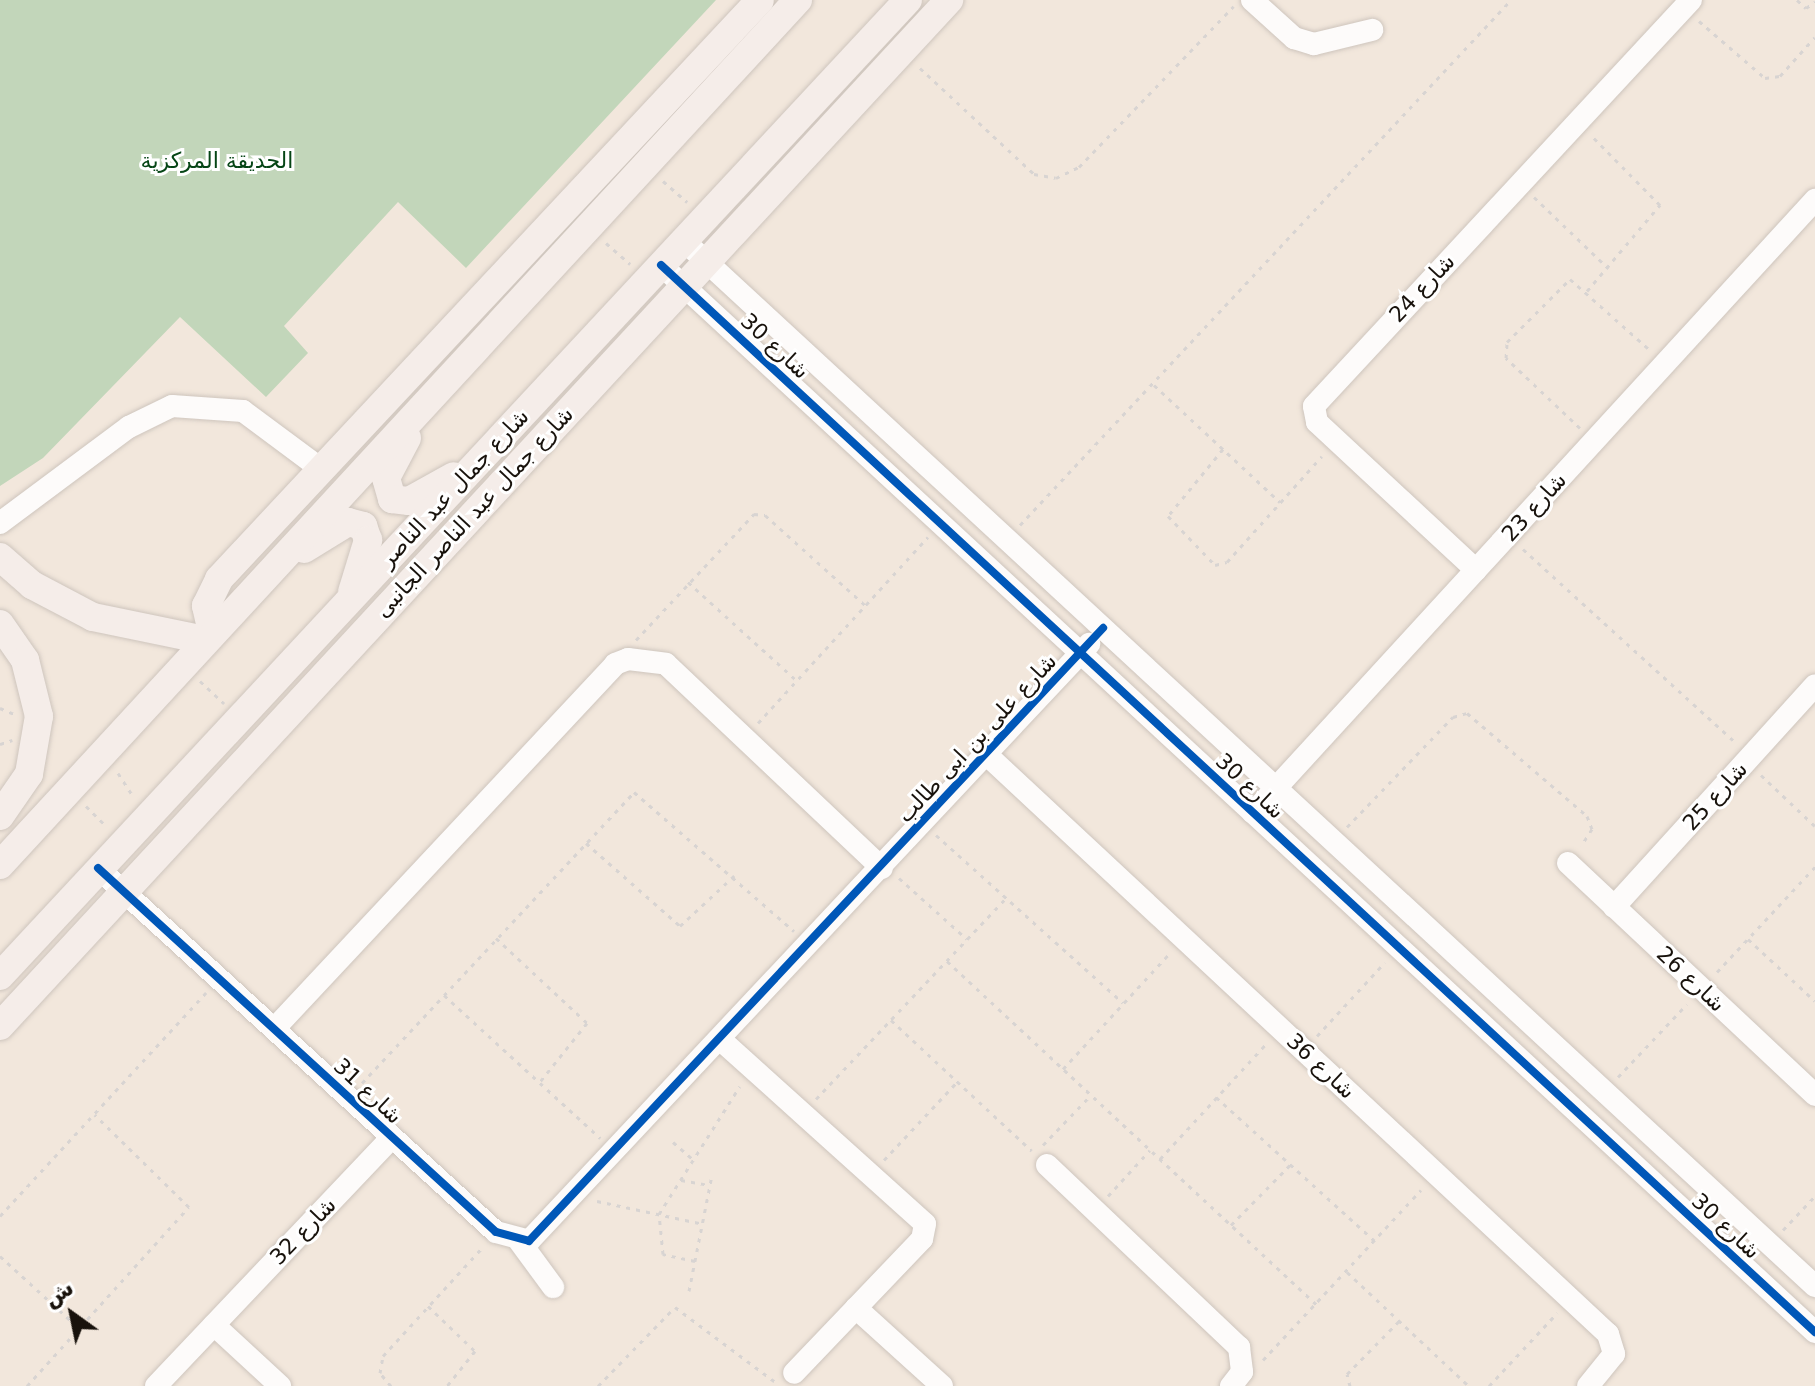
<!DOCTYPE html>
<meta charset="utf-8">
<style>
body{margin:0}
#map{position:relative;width:1815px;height:1386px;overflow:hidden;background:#f2e7dc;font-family:"DejaVu Sans",Vazirmatn,sans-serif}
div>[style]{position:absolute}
.green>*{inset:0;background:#c2d6ba}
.path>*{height:3px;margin-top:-1.5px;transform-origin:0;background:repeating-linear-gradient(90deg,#d8d4d2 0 4px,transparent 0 10px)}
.roads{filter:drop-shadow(0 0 2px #cec5bd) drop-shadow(0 0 2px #cec5bd)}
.minor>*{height:22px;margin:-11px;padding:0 11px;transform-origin:11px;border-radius:11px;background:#fdfbfa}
.major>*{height:28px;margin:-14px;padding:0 14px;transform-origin:14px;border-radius:14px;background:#f5ede9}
.cycleway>*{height:8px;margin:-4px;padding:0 4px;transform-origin:4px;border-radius:4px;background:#0057b8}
span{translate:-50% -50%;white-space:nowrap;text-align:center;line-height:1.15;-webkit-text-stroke:6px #fff;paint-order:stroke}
.park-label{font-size:22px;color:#054515}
.street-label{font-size:22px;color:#18120c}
.north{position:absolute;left:32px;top:1274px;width:80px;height:80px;-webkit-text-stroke:6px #fff;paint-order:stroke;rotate:327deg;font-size:22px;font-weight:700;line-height:32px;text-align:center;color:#18120c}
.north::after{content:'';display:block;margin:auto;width:28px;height:36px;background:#18120c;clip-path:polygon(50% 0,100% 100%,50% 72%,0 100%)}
</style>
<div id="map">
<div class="green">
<div style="clip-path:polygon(0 0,716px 0,466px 268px,398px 202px,284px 326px,308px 353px,266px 397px,180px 317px,43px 458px,0 486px)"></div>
</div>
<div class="path">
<div style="left:1797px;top:0;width:12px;rotate:42deg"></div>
<div style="left:1806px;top:8px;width:11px;rotate:-34deg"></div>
<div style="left:1699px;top:21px;width:87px;rotate:40.8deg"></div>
<div style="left:1765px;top:78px;width:15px;rotate:-8deg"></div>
<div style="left:1780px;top:76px;width:52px;rotate:-48.1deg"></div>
<div style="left:920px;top:68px;width:156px;rotate:42.9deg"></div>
<div style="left:1034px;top:174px;width:22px;rotate:10deg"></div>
<div style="left:1056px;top:178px;width:25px;rotate:-26deg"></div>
<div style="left:1079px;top:167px;width:223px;rotate:-46.1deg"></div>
<div style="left:663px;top:181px;width:32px;rotate:41deg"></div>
<div style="left:1534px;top:197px;width:103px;rotate:43.8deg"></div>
<div style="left:606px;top:243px;width:32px;rotate:41deg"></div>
<div style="left:1587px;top:291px;width:113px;rotate:-49.7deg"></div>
<div style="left:1660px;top:205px;width:97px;rotate:-134.6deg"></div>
<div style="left:1154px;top:385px;width:172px;rotate:42.9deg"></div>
<div style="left:1580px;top:428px;width:102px;rotate:-136.6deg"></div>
<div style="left:1506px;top:358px;width:16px;rotate:-86deg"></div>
<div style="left:1507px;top:342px;width:89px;rotate:-45deg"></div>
<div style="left:1570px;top:279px;width:107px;rotate:41.6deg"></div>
<div style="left:1223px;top:449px;width:87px;rotate:129.4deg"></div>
<div style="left:1168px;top:516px;width:68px;rotate:46.2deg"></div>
<div style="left:1215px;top:565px;width:12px;rotate:-14deg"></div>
<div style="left:1227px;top:562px;width:142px;rotate:-48.1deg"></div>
<div style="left:1020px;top:525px;width:719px;rotate:-46.92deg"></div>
<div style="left:1523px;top:549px;width:288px;rotate:42.3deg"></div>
<div style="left:688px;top:582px;width:147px;rotate:42.2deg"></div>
<div style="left:636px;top:640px;width:173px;rotate:-46.9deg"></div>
<div style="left:754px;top:514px;width:11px;rotate:5deg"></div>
<div style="left:765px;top:515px;width:136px;rotate:42deg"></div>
<div style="left:200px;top:681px;width:33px;rotate:43deg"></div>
<div style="left:0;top:708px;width:15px;rotate:23deg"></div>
<div style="left:758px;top:723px;width:252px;rotate:-47.6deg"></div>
<div style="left:0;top:744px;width:13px;rotate:-18deg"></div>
<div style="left:118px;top:773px;width:27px;rotate:57deg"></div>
<div style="left:1761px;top:775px;width:74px;rotate:43.4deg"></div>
<div style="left:86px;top:806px;width:28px;rotate:45deg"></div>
<div style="left:1347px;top:827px;width:153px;rotate:-46.1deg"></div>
<div style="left:1453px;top:717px;width:15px;rotate:-16deg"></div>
<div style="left:1467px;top:713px;width:158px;rotate:40.6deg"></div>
<div style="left:1587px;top:816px;width:14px;rotate:69deg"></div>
<div style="left:1592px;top:829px;width:20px;rotate:123deg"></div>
<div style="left:936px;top:835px;width:251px;rotate:41.9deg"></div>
<div style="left:586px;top:843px;width:125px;rotate:41.4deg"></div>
<div style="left:680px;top:926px;width:74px;rotate:-42.8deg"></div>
<div style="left:899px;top:878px;width:91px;rotate:41.9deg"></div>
<div style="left:496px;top:938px;width:125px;rotate:43deg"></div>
<div style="left:587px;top:1023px;width:77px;rotate:128.7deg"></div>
<div style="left:1748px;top:939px;width:91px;rotate:42.8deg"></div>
<div style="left:947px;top:961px;width:505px;rotate:42.91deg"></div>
<div style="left:1717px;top:972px;width:144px;rotate:-47deg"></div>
<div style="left:444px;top:995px;width:212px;rotate:42.5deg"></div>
<div style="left:891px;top:1020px;width:192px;rotate:42.9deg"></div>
<div style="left:1317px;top:1036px;width:100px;rotate:-47.4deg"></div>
<div style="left:1063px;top:1069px;width:156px;rotate:-47.3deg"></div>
<div style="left:1618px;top:1077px;width:100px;rotate:-46.6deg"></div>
<div style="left:362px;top:1083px;width:398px;rotate:-46.9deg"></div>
<div style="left:634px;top:792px;width:212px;rotate:41deg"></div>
<div style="left:1216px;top:1097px;width:215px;rotate:42.2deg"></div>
<div style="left:816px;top:1099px;width:277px;rotate:-46.6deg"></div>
<div style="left:673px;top:1142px;width:28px;rotate:41deg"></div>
<div style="left:1043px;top:1145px;width:68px;rotate:-46.2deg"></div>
<div style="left:1160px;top:1159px;width:156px;rotate:-47.3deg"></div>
<div style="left:884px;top:1160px;width:107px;rotate:-46.9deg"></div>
<div style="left:681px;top:1180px;width:28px;rotate:10deg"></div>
<div style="left:1108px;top:1196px;width:62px;rotate:-47.6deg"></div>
<div style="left:597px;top:1201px;width:108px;rotate:12.2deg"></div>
<div style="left:0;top:1216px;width:304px;rotate:-47.3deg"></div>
<div style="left:1231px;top:1225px;width:84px;rotate:-45.5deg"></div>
<div style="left:1783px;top:1230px;width:47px;rotate:-46.7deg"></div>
<div style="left:0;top:1256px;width:108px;rotate:42.4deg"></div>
<div style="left:695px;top:1261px;width:33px;rotate:-168deg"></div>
<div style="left:663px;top:1254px;width:40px;rotate:-95.7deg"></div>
<div style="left:659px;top:1214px;width:151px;rotate:-57.7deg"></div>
<div style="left:1347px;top:1272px;width:167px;rotate:43.1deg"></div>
<div style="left:689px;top:1291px;width:118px;rotate:-78.8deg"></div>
<div style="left:428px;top:1306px;width:65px;rotate:43.8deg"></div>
<div style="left:475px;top:1351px;width:45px;rotate:128.7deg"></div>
<div style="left:1263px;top:1360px;width:232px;rotate:-47.1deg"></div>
<div style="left:27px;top:1386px;width:241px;rotate:-47.9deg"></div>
<div style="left:189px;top:1207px;width:132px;rotate:-135.6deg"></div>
<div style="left:391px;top:1386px;width:17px;rotate:-130deg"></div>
<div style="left:380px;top:1373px;width:17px;rotate:-80deg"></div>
<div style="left:383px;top:1356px;width:148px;rotate:-47.5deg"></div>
<div style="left:598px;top:1386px;width:110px;rotate:-45.7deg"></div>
<div style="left:675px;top:1307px;width:124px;rotate:36.8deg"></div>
<div style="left:1350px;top:1386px;width:12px;rotate:-104deg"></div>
<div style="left:1347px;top:1374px;width:74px;rotate:-45.5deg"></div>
<div style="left:1489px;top:1386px;width:100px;rotate:-47deg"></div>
</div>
<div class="roads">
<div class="minor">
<div style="left:1252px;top:0;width:57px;rotate:42.1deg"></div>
<div style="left:1294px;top:38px;width:21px;rotate:17deg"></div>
<div style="left:1314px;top:44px;width:60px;rotate:-13.6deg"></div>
<div style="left:684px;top:241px;width:1540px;rotate:42.74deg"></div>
<div style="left:661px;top:265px;width:1572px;rotate:42.76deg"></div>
<div style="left:0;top:523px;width:161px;rotate:-36.7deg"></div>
<div style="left:129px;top:427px;width:48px;rotate:-26deg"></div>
<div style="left:172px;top:406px;width:71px;rotate:4deg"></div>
<div style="left:243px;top:411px;width:97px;rotate:36.6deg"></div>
<div style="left:1476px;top:570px;width:217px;rotate:-137.1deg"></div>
<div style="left:1317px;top:422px;width:16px;rotate:-101deg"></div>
<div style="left:1314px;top:406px;width:554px;rotate:-47.12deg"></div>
<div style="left:987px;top:755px;width:849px;rotate:43deg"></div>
<div style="left:1608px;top:1334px;width:21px;rotate:73deg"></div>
<div style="left:1614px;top:1354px;width:41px;rotate:129.1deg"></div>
<div style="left:1253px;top:813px;width:832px;rotate:-47.49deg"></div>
<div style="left:1568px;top:863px;width:339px;rotate:43.2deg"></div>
<div style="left:98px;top:868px;width:539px;rotate:42.45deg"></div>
<div style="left:496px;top:1232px;width:34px;rotate:15deg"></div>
<div style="left:529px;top:1241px;width:819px;rotate:-46.83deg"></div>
<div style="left:1614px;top:907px;width:299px;rotate:-47.8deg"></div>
<div style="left:274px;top:1029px;width:500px;rotate:-46.9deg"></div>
<div style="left:615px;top:664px;width:14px;rotate:-21deg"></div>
<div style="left:628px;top:659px;width:38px;rotate:7deg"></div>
<div style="left:666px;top:664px;width:297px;rotate:43.4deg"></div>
<div style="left:722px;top:1041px;width:273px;rotate:42deg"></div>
<div style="left:925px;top:1224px;width:15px;rotate:101deg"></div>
<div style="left:922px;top:1239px;width:185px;rotate:133.7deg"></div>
<div style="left:1047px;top:1165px;width:265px;rotate:43.5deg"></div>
<div style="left:1239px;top:1347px;width:25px;rotate:83deg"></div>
<div style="left:1242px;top:1372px;width:18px;rotate:128deg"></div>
<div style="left:520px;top:1242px;width:56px;rotate:53.7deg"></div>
<div style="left:856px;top:1308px;width:116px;rotate:42.2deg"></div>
<div style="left:214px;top:1325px;width:90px;rotate:42.7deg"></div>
<div style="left:156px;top:1386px;width:343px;rotate:-46.5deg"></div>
</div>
<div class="major">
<div style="left:407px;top:438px;width:45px;rotate:117.7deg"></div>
<div style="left:386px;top:478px;width:22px;rotate:74deg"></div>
<div style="left:392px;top:499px;width:17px;rotate:7deg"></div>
<div style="left:409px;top:501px;width:51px;rotate:-29.1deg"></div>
<div style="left:304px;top:549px;width:52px;rotate:-31.5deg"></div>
<div style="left:348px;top:522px;width:16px;rotate:15deg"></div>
<div style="left:363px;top:526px;width:15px;rotate:70deg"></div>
<div style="left:368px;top:540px;width:54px;rotate:107.1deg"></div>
<div style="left:0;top:557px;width:43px;rotate:41.2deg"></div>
<div style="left:32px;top:585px;width:69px;rotate:27.7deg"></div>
<div style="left:93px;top:617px;width:114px;rotate:11.6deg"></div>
<div style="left:0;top:624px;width:44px;rotate:55.2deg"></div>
<div style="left:25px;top:660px;width:58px;rotate:76deg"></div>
<div style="left:39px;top:716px;width:59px;rotate:99.8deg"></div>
<div style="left:29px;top:774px;width:51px;rotate:124.6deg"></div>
<div style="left:212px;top:632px;width:27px;rotate:-103deg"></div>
<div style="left:206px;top:606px;width:30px;rotate:-64deg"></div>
<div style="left:219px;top:579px;width:792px;rotate:-46.94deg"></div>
<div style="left:0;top:865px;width:1177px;rotate:-47.31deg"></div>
<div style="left:0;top:976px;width:1333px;rotate:-47.07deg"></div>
<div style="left:0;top:1026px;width:1398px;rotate:-47.23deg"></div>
</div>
</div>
<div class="cycleway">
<div style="left:661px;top:265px;width:1572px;rotate:42.76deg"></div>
<div style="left:98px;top:868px;width:539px;rotate:42.45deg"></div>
<div style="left:496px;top:1232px;width:34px;rotate:15deg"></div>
<div style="left:529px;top:1241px;width:840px;rotate:-46.88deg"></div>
</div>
<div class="park-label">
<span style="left:217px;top:161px">الحديقة المركزية</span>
</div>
<div class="street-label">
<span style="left:1422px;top:288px;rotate:-47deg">شارع 24</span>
<span style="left:775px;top:346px;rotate:43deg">شارع 30</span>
<span style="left:454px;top:488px;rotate:-47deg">شارع جمال عبد الناصر</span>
<span style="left:1534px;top:507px;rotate:-48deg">شارع 23</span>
<span style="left:474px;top:512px;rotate:-47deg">شارع جمال عبد الناصر الجانبى</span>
<span style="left:977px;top:738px;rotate:-47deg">شارع على بن ابى طالب</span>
<span style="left:1250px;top:786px;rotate:43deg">شارع 30</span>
<span style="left:1715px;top:796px;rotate:-48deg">شارع 25</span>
<span style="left:1691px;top:979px;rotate:43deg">شارع 26</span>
<span style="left:1321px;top:1066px;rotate:43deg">شارع 36</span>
<span style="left:368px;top:1091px;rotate:43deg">شارع 31</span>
<span style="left:1726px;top:1226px;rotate:43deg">شارع 30</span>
<span style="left:303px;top:1231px;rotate:-46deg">شارع 32</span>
</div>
<div class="north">ش</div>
</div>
